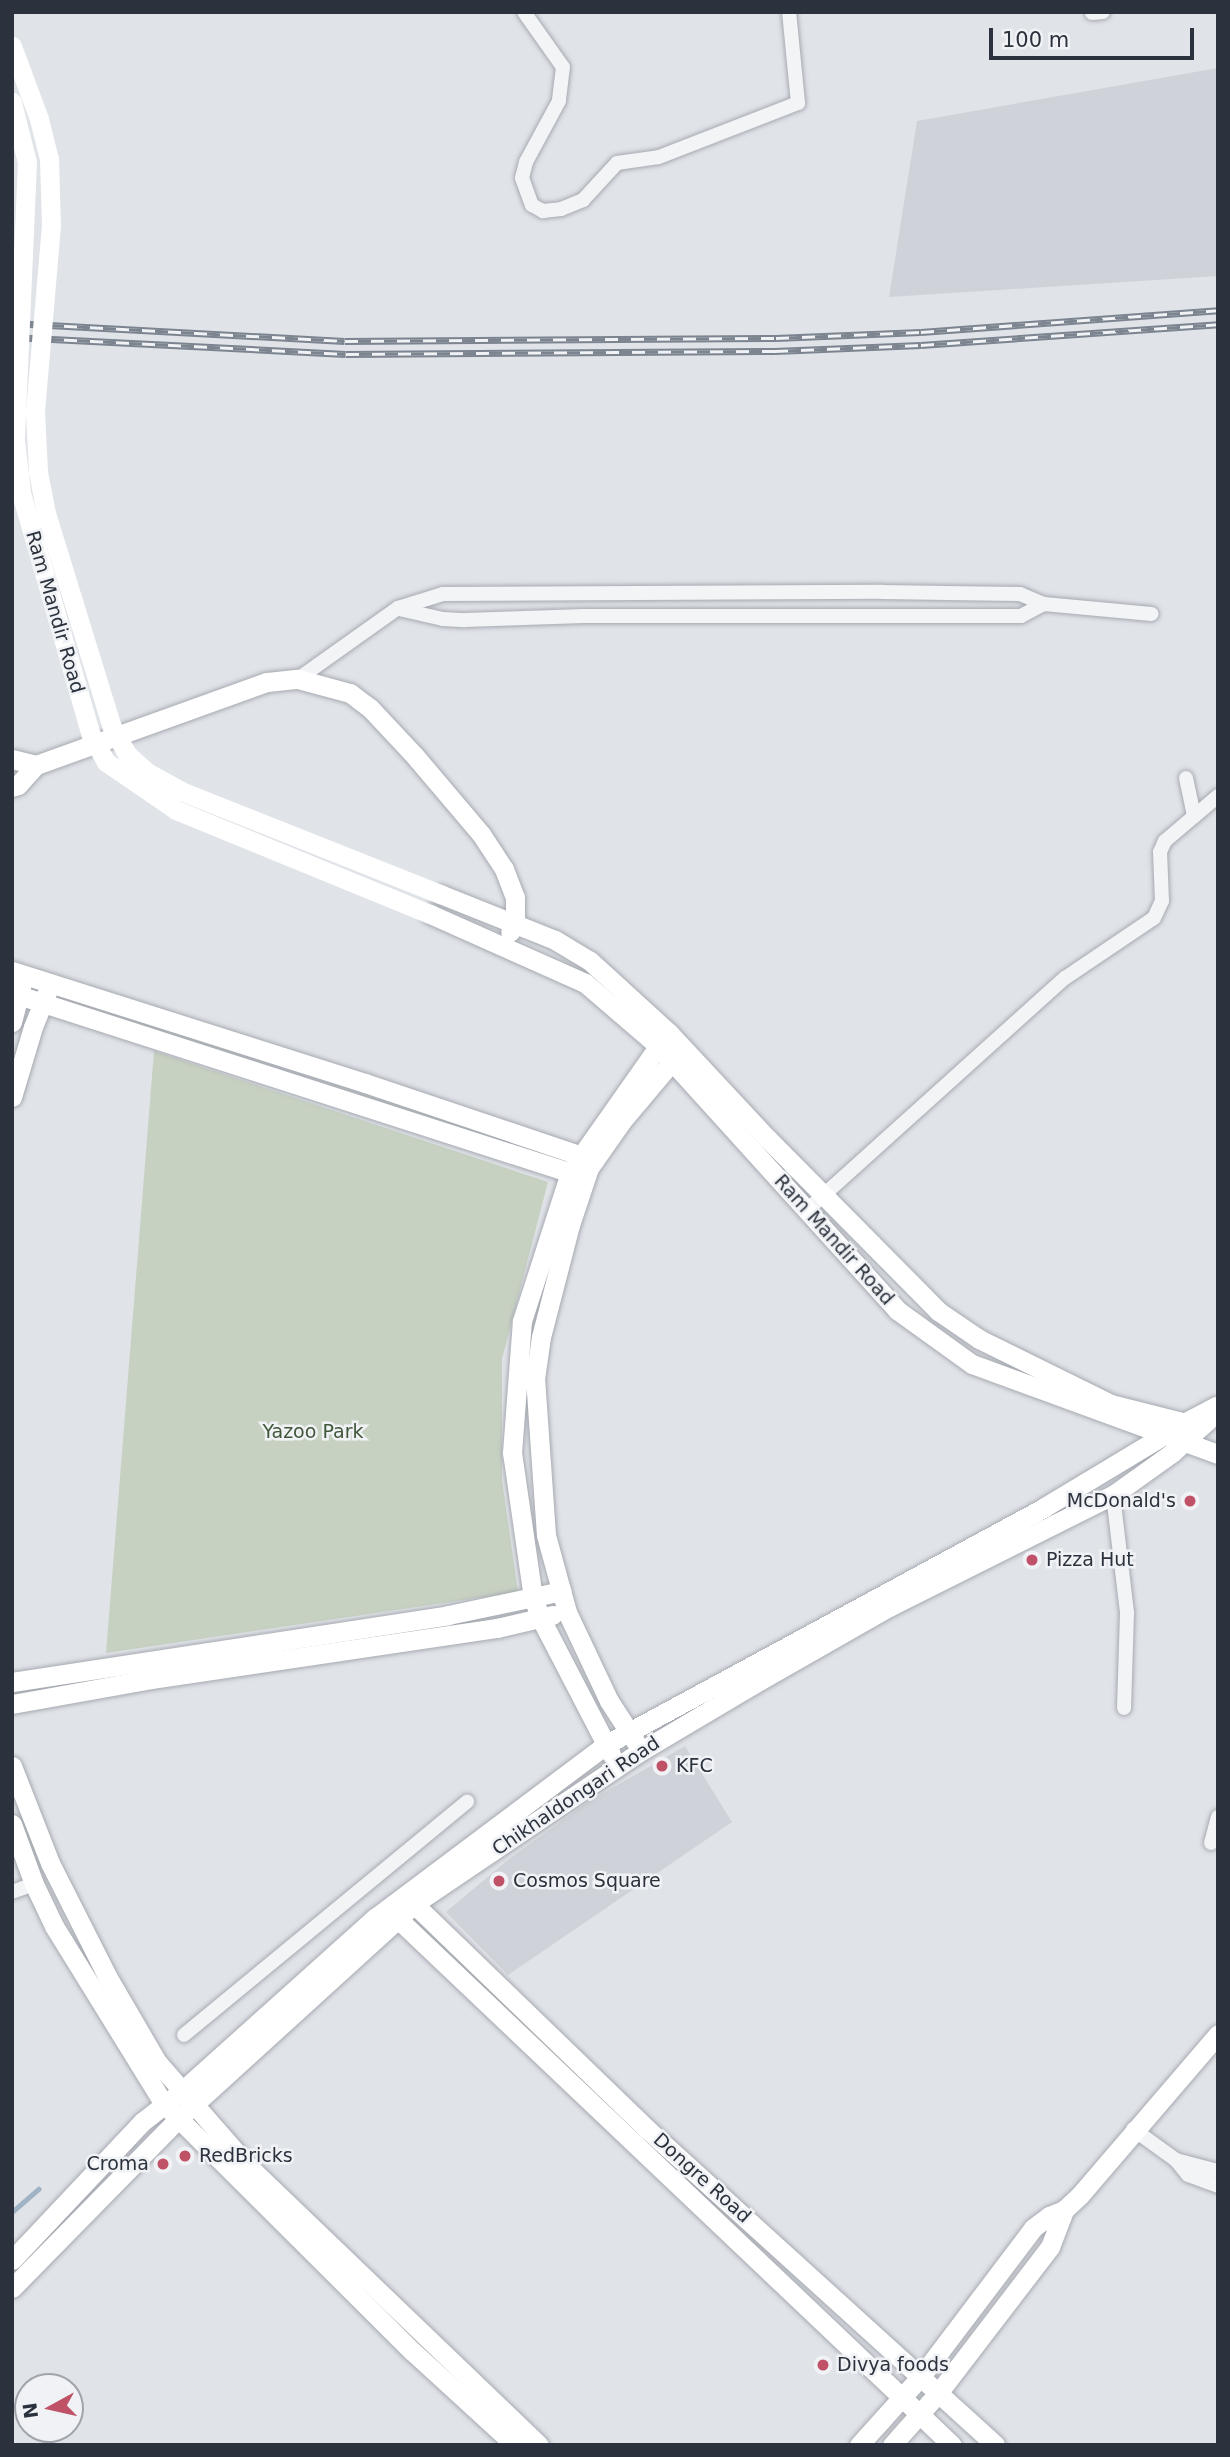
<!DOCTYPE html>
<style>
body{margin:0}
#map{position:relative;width:1230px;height:2457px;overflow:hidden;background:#e0e3e8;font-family:"DejaVu Sans",sans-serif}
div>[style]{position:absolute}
.built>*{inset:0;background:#cfd3d9}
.green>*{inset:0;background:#c7d1c2}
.stream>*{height:4.5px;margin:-2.25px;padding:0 2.25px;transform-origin:2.25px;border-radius:2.25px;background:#9fb3c4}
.roads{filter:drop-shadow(0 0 2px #a6aab1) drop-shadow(0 0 2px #a6aab1)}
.street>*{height:14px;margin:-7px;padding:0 7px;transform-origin:7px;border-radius:7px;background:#f2f4f6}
.secondary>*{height:19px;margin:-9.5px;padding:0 9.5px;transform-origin:9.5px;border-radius:9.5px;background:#fff}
.rail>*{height:7px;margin-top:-3.5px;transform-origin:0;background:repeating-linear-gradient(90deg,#f0f2f5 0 13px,#7b848f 0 26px);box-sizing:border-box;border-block:2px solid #7b848f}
.secondary-bridge>*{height:19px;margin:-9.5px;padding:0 9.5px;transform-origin:9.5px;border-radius:9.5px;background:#fff}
.dots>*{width:19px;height:19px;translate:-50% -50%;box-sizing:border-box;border:4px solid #f0f2f5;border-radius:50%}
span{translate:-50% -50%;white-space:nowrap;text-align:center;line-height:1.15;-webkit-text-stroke:5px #f0f2f5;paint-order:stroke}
.street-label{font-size:19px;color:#2b323d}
.park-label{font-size:19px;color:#415739}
.poi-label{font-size:19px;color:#2b323d}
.right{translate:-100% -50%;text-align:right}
.left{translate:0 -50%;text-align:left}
.frame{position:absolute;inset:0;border:14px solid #2b323d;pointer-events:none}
.north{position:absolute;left:14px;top:2373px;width:70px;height:70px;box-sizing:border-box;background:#f0f2f5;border:2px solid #a1a5ab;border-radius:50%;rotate:262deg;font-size:19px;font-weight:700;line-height:28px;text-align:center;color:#2b323d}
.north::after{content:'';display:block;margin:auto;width:24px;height:32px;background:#c05268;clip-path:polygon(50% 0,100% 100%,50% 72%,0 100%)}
.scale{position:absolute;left:989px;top:28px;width:205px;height:32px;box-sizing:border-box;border:4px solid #2b323d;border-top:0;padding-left:9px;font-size:21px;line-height:24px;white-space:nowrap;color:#2b323d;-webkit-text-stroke:5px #f0f2f5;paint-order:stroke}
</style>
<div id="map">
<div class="built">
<div style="clip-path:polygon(1218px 68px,1218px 276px,889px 297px,917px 121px)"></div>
<div style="clip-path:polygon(685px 1746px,732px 1822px,508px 1975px,446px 1912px,509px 1859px,588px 1802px)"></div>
</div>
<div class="green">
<div style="clip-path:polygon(154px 1051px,548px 1182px,502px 1359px,502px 1480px,518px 1592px,106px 1653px)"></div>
</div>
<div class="stream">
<div style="left:12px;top:2212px;width:35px;rotate:-41deg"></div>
</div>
<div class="roads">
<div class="street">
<div style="left:524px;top:12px;width:67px;rotate:54.7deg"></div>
<div style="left:563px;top:67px;width:34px;rotate:97deg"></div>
<div style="left:559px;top:101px;width:69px;rotate:118.4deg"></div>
<div style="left:526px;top:162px;width:16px;rotate:104deg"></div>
<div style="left:522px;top:178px;width:29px;rotate:70deg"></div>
<div style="left:532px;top:205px;width:13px;rotate:29deg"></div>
<div style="left:543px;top:211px;width:18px;rotate:-6deg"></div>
<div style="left:561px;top:209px;width:24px;rotate:-22deg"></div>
<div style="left:583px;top:200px;width:50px;rotate:-47.4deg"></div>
<div style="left:617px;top:163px;width:42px;rotate:-8.1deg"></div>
<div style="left:659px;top:157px;width:149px;rotate:-21.2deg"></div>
<div style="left:798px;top:103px;width:91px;rotate:-95.6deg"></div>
<div style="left:1092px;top:13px;width:11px;rotate:-5deg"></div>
<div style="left:399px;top:609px;width:45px;rotate:12.8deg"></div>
<div style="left:443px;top:619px;width:22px;rotate:3deg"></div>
<div style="left:465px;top:620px;width:119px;rotate:-1.9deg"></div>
<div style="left:584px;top:616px;width:437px"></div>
<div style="left:1021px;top:616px;width:26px;rotate:-28deg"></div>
<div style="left:298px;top:679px;width:123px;rotate:-35.4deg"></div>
<div style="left:398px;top:608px;width:47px;rotate:-17.3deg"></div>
<div style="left:443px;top:594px;width:439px;rotate:-0.3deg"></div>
<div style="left:882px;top:592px;width:138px;rotate:0.8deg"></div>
<div style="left:1020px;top:594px;width:26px;rotate:23deg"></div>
<div style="left:1044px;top:604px;width:108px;rotate:5.3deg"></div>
<div style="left:1186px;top:778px;width:39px;rotate:78deg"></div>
<div style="left:807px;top:1210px;width:347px;rotate:-42deg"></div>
<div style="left:1065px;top:978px;width:107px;rotate:-34deg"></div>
<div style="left:1154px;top:918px;width:19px;rotate:-65deg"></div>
<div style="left:1162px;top:901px;width:49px;rotate:-92.3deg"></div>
<div style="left:1160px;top:852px;width:12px;rotate:-66deg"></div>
<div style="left:1165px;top:841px;width:70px;rotate:-40.3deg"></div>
<div style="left:1113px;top:1495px;width:119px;rotate:83.2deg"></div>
<div style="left:1127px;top:1613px;width:95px;rotate:91.8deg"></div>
<div style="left:1211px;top:1843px;width:27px;rotate:-75deg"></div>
<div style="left:12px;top:1892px;width:23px;rotate:-20deg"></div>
<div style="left:184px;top:2035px;width:367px;rotate:-39.5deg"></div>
<div style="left:1133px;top:2129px;width:53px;rotate:35.8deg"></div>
<div style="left:1176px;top:2160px;width:19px;rotate:51deg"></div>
<div style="left:1188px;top:2175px;width:32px;rotate:20deg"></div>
<div style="left:1176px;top:2160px;width:43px;rotate:14.7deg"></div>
</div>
<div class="secondary">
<div style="left:12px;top:759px;width:25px;rotate:14deg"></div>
<div style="left:36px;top:765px;width:245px;rotate:-19.8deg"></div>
<div style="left:267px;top:682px;width:31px;rotate:-6deg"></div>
<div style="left:298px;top:679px;width:54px;rotate:15.1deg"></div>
<div style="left:350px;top:693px;width:25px;rotate:37deg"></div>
<div style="left:370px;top:708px;width:64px;rotate:46.9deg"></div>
<div style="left:414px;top:755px;width:104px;rotate:49.7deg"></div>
<div style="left:481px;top:834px;width:42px;rotate:56.7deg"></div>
<div style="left:504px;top:869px;width:30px;rotate:69deg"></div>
<div style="left:515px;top:897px;width:27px;rotate:90deg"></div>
<div style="left:515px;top:924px;width:9px;rotate:122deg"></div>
<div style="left:12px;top:787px;width:6px;rotate:-18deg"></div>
<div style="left:18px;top:785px;width:27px;rotate:-48deg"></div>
<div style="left:440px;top:894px;width:124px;rotate:21.8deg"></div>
<div style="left:555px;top:940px;width:41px;rotate:31deg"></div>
<div style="left:590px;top:961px;width:107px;rotate:42.3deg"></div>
<div style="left:669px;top:1033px;width:145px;rotate:47deg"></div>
<div style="left:768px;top:1139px;width:242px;rotate:45.3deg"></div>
<div style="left:938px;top:1311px;width:50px;rotate:34.3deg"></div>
<div style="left:979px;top:1339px;width:147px;rotate:26.2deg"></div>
<div style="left:1111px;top:1404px;width:81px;rotate:14.2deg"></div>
<div style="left:430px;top:914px;width:170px;rotate:24deg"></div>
<div style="left:585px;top:983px;width:95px;rotate:40.7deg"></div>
<div style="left:657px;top:1045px;width:358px;rotate:47.8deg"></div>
<div style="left:897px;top:1310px;width:92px;rotate:35.8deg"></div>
<div style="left:972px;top:1364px;width:262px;rotate:20.1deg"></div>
<div style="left:12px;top:971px;width:370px;rotate:17.6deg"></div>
<div style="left:365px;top:1083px;width:242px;rotate:18.6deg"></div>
<div style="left:12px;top:993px;width:598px;rotate:17.83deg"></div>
<div style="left:12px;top:1022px;width:40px;rotate:-75.6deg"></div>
<div style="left:12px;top:1097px;width:73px;rotate:-73.3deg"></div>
<div style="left:33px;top:1027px;width:38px;rotate:-68deg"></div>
<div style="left:12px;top:1682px;width:441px;rotate:-8.7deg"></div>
<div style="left:448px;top:1615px;width:116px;rotate:-11.9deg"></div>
<div style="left:12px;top:1704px;width:141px;rotate:-10.2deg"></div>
<div style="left:151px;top:1679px;width:350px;rotate:-8.4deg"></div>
<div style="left:497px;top:1628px;width:57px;rotate:-13.1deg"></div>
<div style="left:635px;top:1741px;width:48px;rotate:-123deg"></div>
<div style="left:609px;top:1701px;width:98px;rotate:-115.3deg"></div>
<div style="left:567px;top:1612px;width:80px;rotate:-105.3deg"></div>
<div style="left:546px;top:1535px;width:156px;rotate:-94deg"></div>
<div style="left:535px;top:1379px;width:42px;rotate:-81.9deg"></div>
<div style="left:541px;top:1337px;width:116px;rotate:-75.5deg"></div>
<div style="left:570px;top:1225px;width:60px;rotate:-71.6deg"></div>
<div style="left:589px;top:1168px;width:57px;rotate:-54.9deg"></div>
<div style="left:622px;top:1121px;width:89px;rotate:-50deg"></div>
<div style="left:611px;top:1754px;width:152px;rotate:-117.4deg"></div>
<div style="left:541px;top:1619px;width:22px;rotate:-111deg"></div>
<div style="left:533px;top:1598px;width:147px;rotate:-98.2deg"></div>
<div style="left:512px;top:1453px;width:132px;rotate:-85.7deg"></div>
<div style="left:522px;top:1321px;width:157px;rotate:-72.1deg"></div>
<div style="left:570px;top:1172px;width:165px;rotate:-54.9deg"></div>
<div style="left:12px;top:1766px;width:104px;rotate:68.6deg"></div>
<div style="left:50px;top:1863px;width:127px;rotate:63.2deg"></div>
<div style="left:107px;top:1976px;width:99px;rotate:59.8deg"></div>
<div style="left:157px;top:2062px;width:138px;rotate:48.8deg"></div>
<div style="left:248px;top:2166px;width:403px;rotate:43.8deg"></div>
<div style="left:12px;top:1824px;width:64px;rotate:69.9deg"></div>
<div style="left:34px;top:1884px;width:47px;rotate:64.5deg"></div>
<div style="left:54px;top:1926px;width:209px;rotate:58.3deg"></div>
<div style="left:164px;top:2104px;width:350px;rotate:44.9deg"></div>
<div style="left:412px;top:2351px;width:139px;rotate:42.4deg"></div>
<div style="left:414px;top:1904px;width:324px;rotate:44deg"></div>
<div style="left:647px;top:2129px;width:470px;rotate:42.2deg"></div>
<div style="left:397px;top:1918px;width:765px;rotate:43.52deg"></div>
<div style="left:12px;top:2260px;width:190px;rotate:-46.7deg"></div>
<div style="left:142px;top:2122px;width:52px;rotate:-38deg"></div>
<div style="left:183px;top:2090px;width:258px;rotate:-41.9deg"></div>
<div style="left:375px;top:1918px;width:288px;rotate:-36.9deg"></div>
<div style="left:605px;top:1745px;width:498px;rotate:-28.4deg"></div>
<div style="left:1043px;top:1508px;width:165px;rotate:-31.1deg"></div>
<div style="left:1184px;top:1423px;width:36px;rotate:-28deg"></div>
<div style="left:12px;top:2288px;width:237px;rotate:-45.5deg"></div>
<div style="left:178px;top:2119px;width:319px;rotate:-42.3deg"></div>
<div style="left:414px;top:1904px;width:274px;rotate:-34deg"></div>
<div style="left:641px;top:1751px;width:129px;rotate:-30.7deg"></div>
<div style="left:752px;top:1685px;width:158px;rotate:-29.7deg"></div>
<div style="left:889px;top:1607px;width:250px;rotate:-26.6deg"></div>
<div style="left:1113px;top:1495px;width:74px;rotate:-35.6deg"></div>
<div style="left:1173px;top:1452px;width:61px;rotate:-42.3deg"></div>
<div style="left:859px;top:2445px;width:94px;rotate:-48deg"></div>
<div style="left:922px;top:2375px;width:184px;rotate:-52.9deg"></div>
<div style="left:1033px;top:2228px;width:20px;rotate:-37deg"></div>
<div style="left:1049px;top:2216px;width:16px;rotate:-22deg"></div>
<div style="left:1064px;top:2210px;width:22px;rotate:-43deg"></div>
<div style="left:1080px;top:2195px;width:212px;rotate:-49.4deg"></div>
<div style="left:892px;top:2445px;width:71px;rotate:-48.4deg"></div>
<div style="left:939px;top:2392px;width:183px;rotate:-52.6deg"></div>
<div style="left:1050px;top:2247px;width:40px;rotate:-69deg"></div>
</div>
</div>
<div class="rail">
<div style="left:12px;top:323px;width:333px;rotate:3.1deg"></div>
<div style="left:345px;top:341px;width:431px;rotate:-0.4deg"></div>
<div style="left:776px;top:338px;width:145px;rotate:-2.4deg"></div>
<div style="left:921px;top:332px;width:298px;rotate:-4.2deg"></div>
<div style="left:12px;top:337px;width:334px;rotate:2.9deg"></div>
<div style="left:346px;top:354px;width:429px;rotate:-0.4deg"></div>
<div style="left:775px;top:351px;width:146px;rotate:-2.4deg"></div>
<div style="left:921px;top:345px;width:298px;rotate:-4deg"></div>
</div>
<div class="secondary-bridge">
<div style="left:12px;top:46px;width:78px;rotate:69.7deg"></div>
<div style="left:39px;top:119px;width:41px;rotate:76deg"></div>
<div style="left:49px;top:159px;width:66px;rotate:88.3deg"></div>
<div style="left:51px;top:225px;width:188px;rotate:94.9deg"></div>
<div style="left:35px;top:412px;width:60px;rotate:87.1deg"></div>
<div style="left:38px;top:472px;width:42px;rotate:79deg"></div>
<div style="left:46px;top:513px;width:224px;rotate:72.9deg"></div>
<div style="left:112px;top:727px;width:31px;rotate:61deg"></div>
<div style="left:127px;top:754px;width:27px;rotate:42deg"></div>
<div style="left:147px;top:772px;width:39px;rotate:29deg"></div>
<div style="left:181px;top:791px;width:279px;rotate:21.7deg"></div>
<div style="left:12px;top:102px;width:62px;rotate:76deg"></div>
<div style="left:27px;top:162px;width:278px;rotate:92.5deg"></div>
<div style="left:15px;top:440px;width:53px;rotate:83.5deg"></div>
<div style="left:21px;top:493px;width:252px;rotate:73.9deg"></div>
<div style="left:91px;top:735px;width:31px;rotate:61deg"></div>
<div style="left:106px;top:762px;width:85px;rotate:34.4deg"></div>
<div style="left:176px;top:810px;width:274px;rotate:22.3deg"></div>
</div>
<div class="dots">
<div style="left:1190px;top:1501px;background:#c05268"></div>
<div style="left:1032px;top:1560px;background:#c05268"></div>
<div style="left:662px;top:1766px;background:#c05268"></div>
<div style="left:499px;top:1881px;background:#c05268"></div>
<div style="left:185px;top:2156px;background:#c05268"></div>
<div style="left:163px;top:2164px;background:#c05268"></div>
<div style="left:823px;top:2365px;background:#c05268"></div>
</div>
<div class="street-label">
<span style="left:55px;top:612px;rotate:74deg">Ram Mandir Road</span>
<span style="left:834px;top:1240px;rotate:48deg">Ram Mandir Road</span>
<span style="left:576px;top:1796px;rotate:-34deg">Chikhaldongari Road</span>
<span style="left:702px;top:2178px;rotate:42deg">Dongre Road</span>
</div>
<div class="park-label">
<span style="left:313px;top:1432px">Yazoo Park</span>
</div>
<div class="poi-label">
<span class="right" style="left:1176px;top:1501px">McDonald's</span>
<span class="left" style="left:1046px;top:1560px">Pizza Hut</span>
<span class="left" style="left:676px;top:1766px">KFC</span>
<span class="left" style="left:513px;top:1881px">Cosmos Square</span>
<span class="left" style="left:199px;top:2156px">RedBricks</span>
<span class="right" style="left:149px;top:2164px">Croma</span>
<span class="left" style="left:837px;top:2365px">Divya foods</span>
</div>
<div class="frame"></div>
<div class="north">N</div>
<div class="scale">100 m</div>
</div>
